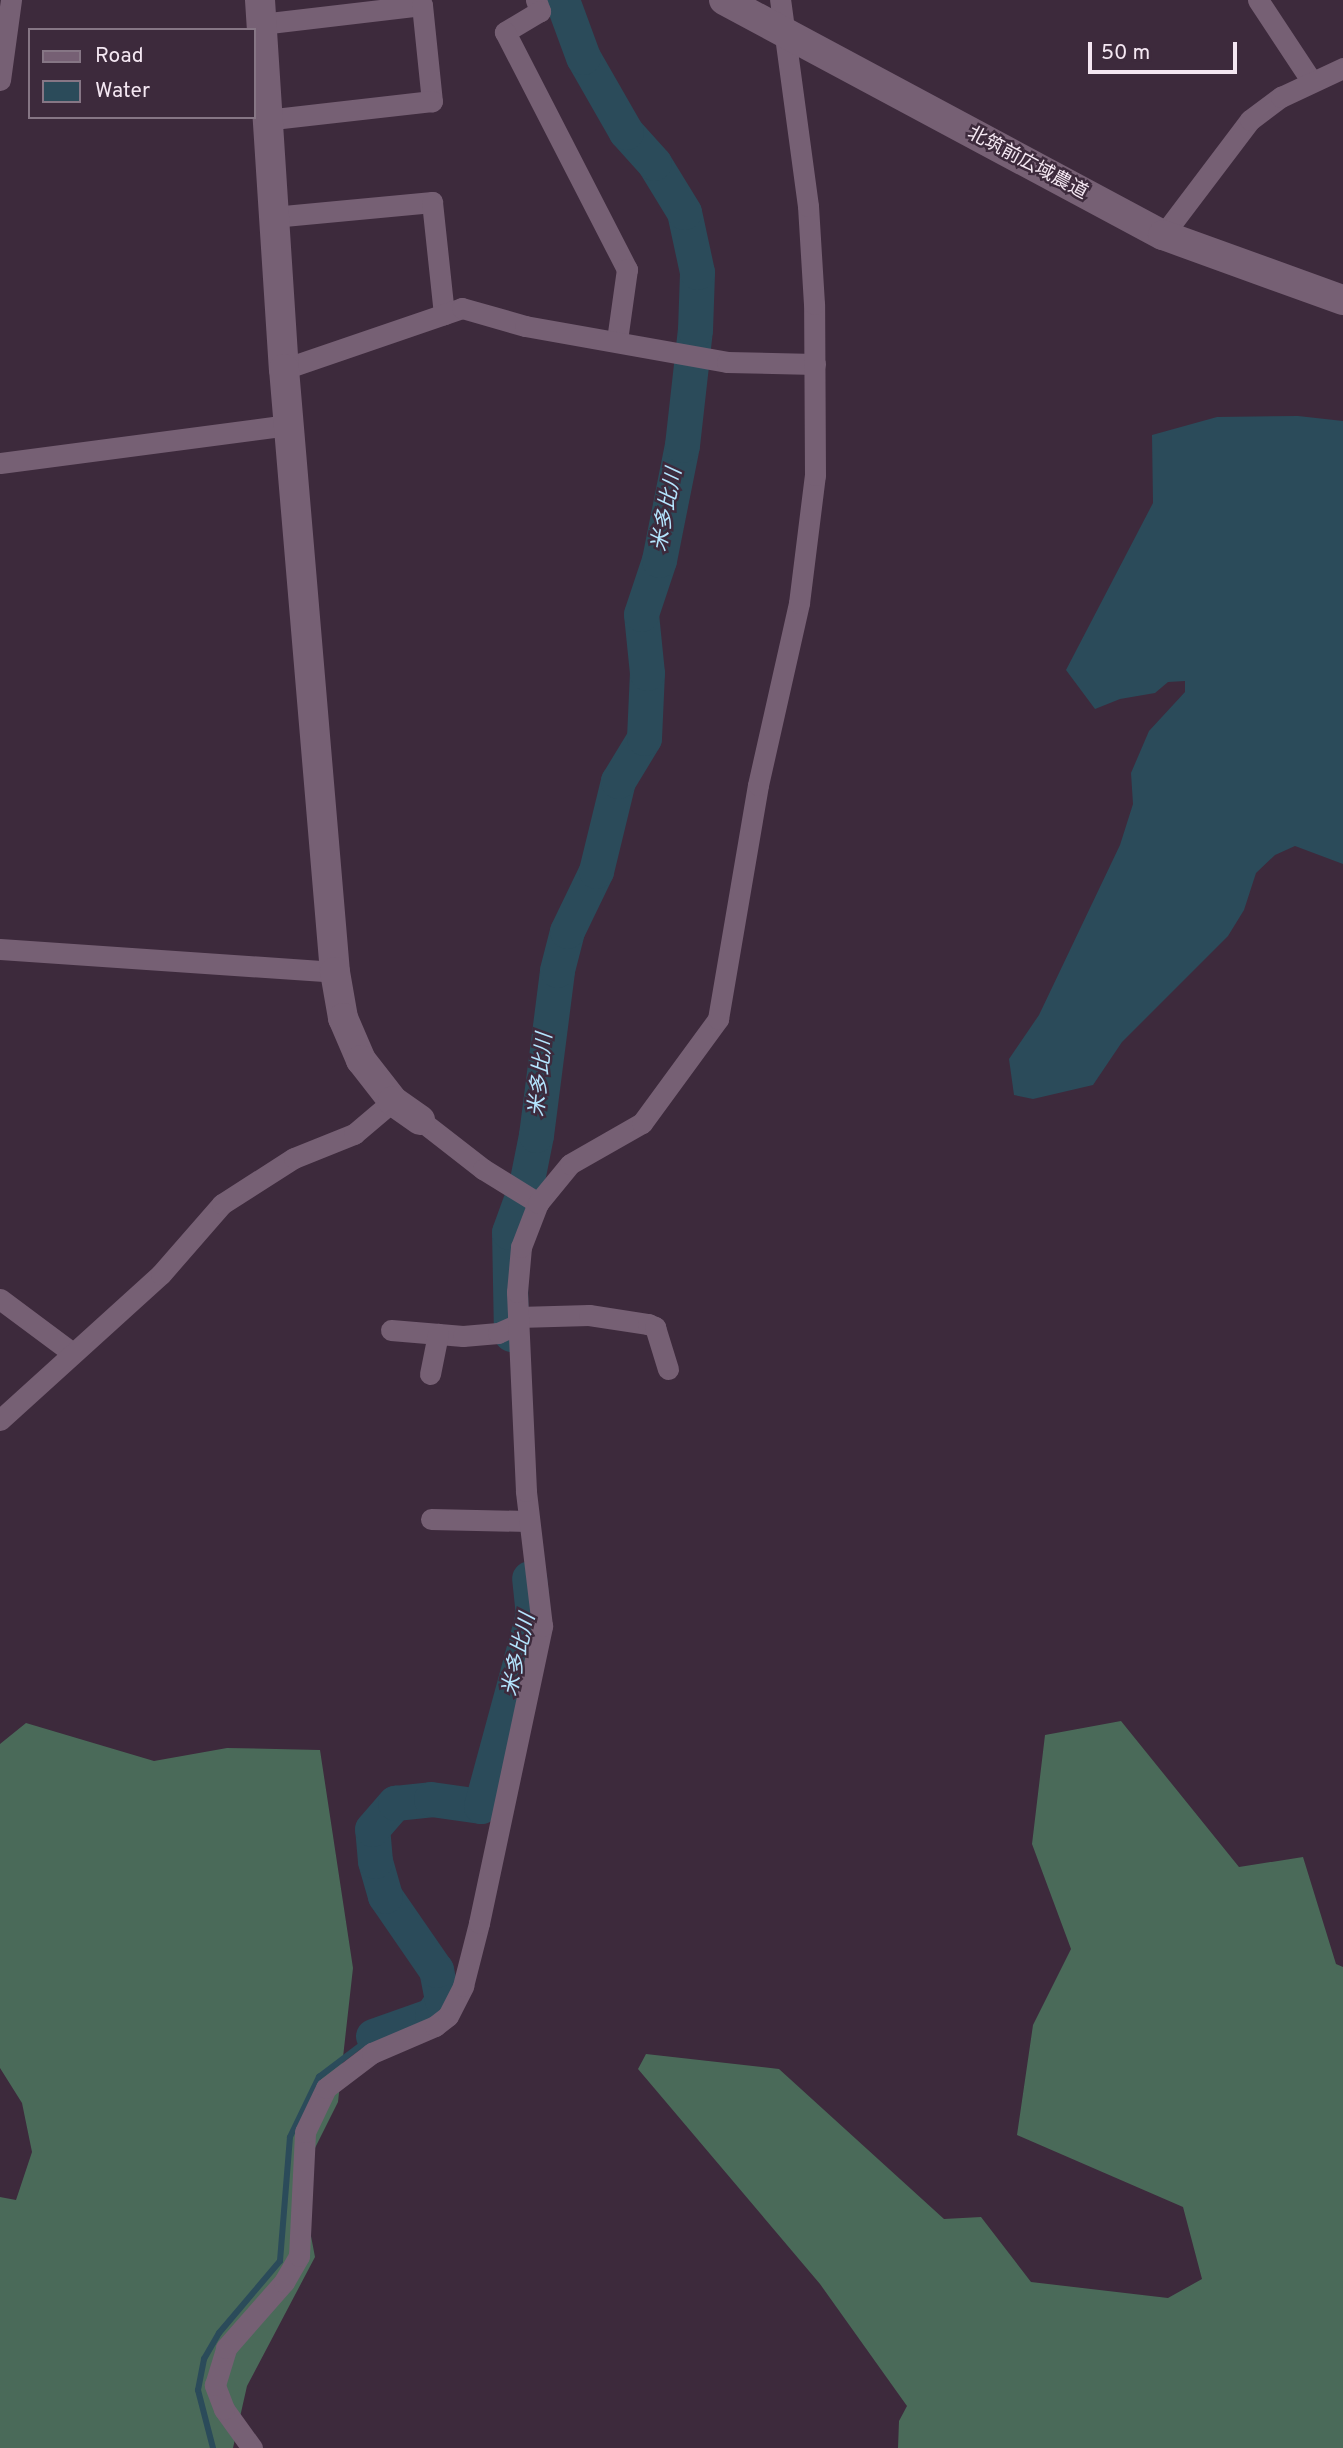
<!DOCTYPE html>
<meta charset="utf-8">
<style>
body{margin:0}
#map{position:relative;width:1343px;height:2448px;overflow:hidden;background:#3d2a3c;font-family:Overpass,"Noto Sans JP",sans-serif}
div>[style]{position:absolute}
.forest>*{inset:0;background:#4a6a59}
.water>*{inset:0;background:#2b4b5a}
.stream>*{height:6px;margin:-3px;padding:0 3px;transform-origin:3px;border-radius:3px;background:#2b4b5a}
.river>*{height:35px;margin:-17.5px;padding:0 17.5px;transform-origin:17.5px;border-radius:17.5px;background:#2b4b5a}
.street>*{height:21px;margin:-10.5px;padding:0 10.5px;transform-origin:10.5px;border-radius:10.5px;background:#766074}
.secondary>*{height:30px;margin:-15px;padding:0 15px;transform-origin:15px;border-radius:15px;background:#766074}
span{translate:-50% -50%;white-space:nowrap;text-align:center;line-height:1.15;-webkit-text-stroke:5px #3d2a3c;paint-order:stroke}
.street-label{font-size:19px;color:#f4e7f2}
.water-label{font-size:21px;color:#b4e5fe;font-style:italic}
.legend{position:absolute;left:28px;top:28px;width:228px;height:91px;box-sizing:border-box;background:#3d2a3c;border:2px solid #867685;margin:0;padding:9px 12px;list-style:none;font-size:21px;color:#f4e7f2}
.legend li{display:flex;align-items:center;gap:14px;height:35px}
.legend b{width:35px;border:2px solid #867685}
.scale{position:absolute;left:1088px;top:42px;width:149px;height:32px;box-sizing:border-box;border:4px solid #f4e7f2;border-top:0;padding-left:9px;font-size:21px;line-height:24px;white-space:nowrap;color:#f4e7f2;-webkit-text-stroke:5px #3d2a3c;paint-order:stroke}
</style>
<div id="map">
<div class="forest">
<div style="clip-path:polygon(1121px 1721px,1239px 1867px,1303px 1857px,1336px 1964px,1343px 1967px,1343px 2448px,898px 2448px,899px 2421px,907px 2406px,820px 2284px,638px 2069px,646px 2054px,779px 2069px,944px 2219px,981px 2217px,1031px 2282px,1168px 2298px,1202px 2279px,1183px 2207px,1017px 2135px,1033px 2025px,1071px 1949px,1032px 1844px,1045px 1735px)"></div>
<div style="clip-path:polygon(26px 1723px,154px 1761px,227px 1748px,320px 1750px,353px 1968px,338px 2102px,300px 2178px,315px 2257px,247px 2386px,233px 2448px,0 2448px,0 2197px,16px 2200px,32px 2152px,22px 2103px,0 2068px,0 1744px)"></div>
</div>
<div class="water">
<div style="clip-path:polygon(1298px 416px,1343px 421px,1343px 864px,1295px 846px,1275px 855px,1256px 873px,1244px 910px,1228px 936px,1122px 1042px,1093px 1085px,1033px 1099px,1014px 1095px,1009px 1059px,1039px 1015px,1120px 845px,1133px 804px,1131px 773px,1149px 731px,1185px 692px,1185px 681px,1168px 682px,1155px 693px,1120px 699px,1095px 709px,1066px 670px,1153px 503px,1152px 435px,1217px 417px)"></div>
</div>
<div class="stream">
<div style="left:213px;top:2448px;width:60px;rotate:-104.5deg"></div>
<div style="left:198px;top:2390px;width:32px;rotate:-79deg"></div>
<div style="left:204px;top:2359px;width:30px;rotate:-60deg"></div>
<div style="left:219px;top:2333px;width:94px;rotate:-49.7deg"></div>
<div style="left:280px;top:2261px;width:124px;rotate:-85.4deg"></div>
<div style="left:290px;top:2137px;width:67px;rotate:-64.2deg"></div>
<div style="left:319px;top:2077px;width:68px;rotate:-37.2deg"></div>
</div>
<div class="river">
<div style="left:511px;top:1334px;width:102px;rotate:-91.1deg"></div>
<div style="left:509px;top:1232px;width:50px;rotate:-70.1deg"></div>
<div style="left:526px;top:1185px;width:51px;rotate:-78.7deg"></div>
<div style="left:536px;top:1135px;width:166px;rotate:-82.7deg"></div>
<div style="left:557px;top:970px;width:40px;rotate:-75.6deg"></div>
<div style="left:567px;top:931px;width:67px;rotate:-64.2deg"></div>
<div style="left:596px;top:871px;width:93px;rotate:-76.3deg"></div>
<div style="left:618px;top:781px;width:50px;rotate:-58.8deg"></div>
<div style="left:644px;top:738px;width:65px;rotate:-87.4deg"></div>
<div style="left:647px;top:673px;width:59px;rotate:-95.8deg"></div>
<div style="left:641px;top:614px;width:57px;rotate:-71.6deg"></div>
<div style="left:659px;top:560px;width:117px;rotate:-78.7deg"></div>
<div style="left:682px;top:445px;width:116px;rotate:-83.6deg"></div>
<div style="left:695px;top:330px;width:58px;rotate:-88deg"></div>
<div style="left:697px;top:272px;width:61px;rotate:-102.2deg"></div>
<div style="left:684px;top:212px;width:57px;rotate:-121.5deg"></div>
<div style="left:654px;top:163px;width:42px;rotate:-132.1deg"></div>
<div style="left:626px;top:132px;width:86px;rotate:-119.8deg"></div>
<div style="left:583px;top:57px;width:61px;rotate:-110.2deg"></div>
<div style="left:373px;top:2036px;width:63px;rotate:-19.6deg"></div>
<div style="left:432px;top:2015px;width:18px;rotate:-56deg"></div>
<div style="left:442px;top:2000px;width:31px;rotate:-101deg"></div>
<div style="left:436px;top:1970px;width:90px;rotate:-124.6deg"></div>
<div style="left:385px;top:1896px;width:36px;rotate:-106deg"></div>
<div style="left:375px;top:1861px;width:32px;rotate:-95deg"></div>
<div style="left:372px;top:1829px;width:35px;rotate:-49deg"></div>
<div style="left:395px;top:1803px;width:36px;rotate:-6deg"></div>
<div style="left:431px;top:1799px;width:50px;rotate:8deg"></div>
<div style="left:481px;top:1806px;width:198px;rotate:-74.8deg"></div>
<div style="left:533px;top:1615px;width:37px;rotate:-96deg"></div>
</div>
<div class="street">
<div style="left:536px;top:0;width:12px;rotate:70deg"></div>
<div style="left:540px;top:11px;width:41px;rotate:149deg"></div>
<div style="left:505px;top:32px;width:267px;rotate:62.8deg"></div>
<div style="left:627px;top:269px;width:72px;rotate:98deg"></div>
<div style="left:1258px;top:0;width:98px;rotate:56.6deg"></div>
<div style="left:261px;top:24px;width:162px;rotate:-6.7deg"></div>
<div style="left:422px;top:5px;width:97px;rotate:84.1deg"></div>
<div style="left:432px;top:101px;width:167px;rotate:173.5deg"></div>
<div style="left:0;top:80px;width:81px;rotate:-82.2deg"></div>
<div style="left:273px;top:217px;width:160px;rotate:-5.4deg"></div>
<div style="left:432px;top:202px;width:113px;rotate:83.9deg"></div>
<div style="left:1163px;top:235px;width:144px;rotate:-52.9deg"></div>
<div style="left:1250px;top:120px;width:39px;rotate:-37deg"></div>
<div style="left:1281px;top:97px;width:68px;rotate:-25.1deg"></div>
<div style="left:284px;top:369px;width:188px;rotate:-18.9deg"></div>
<div style="left:462px;top:308px;width:66px;rotate:15.9deg"></div>
<div style="left:525px;top:326px;width:205px;rotate:10.1deg"></div>
<div style="left:727px;top:362px;width:88px;rotate:1.3deg"></div>
<div style="left:0;top:463px;width:291px;rotate:-7.5deg"></div>
<div style="left:0;top:949px;width:336px;rotate:3.9deg"></div>
<div style="left:420px;top:1120px;width:80px;rotate:37.9deg"></div>
<div style="left:483px;top:1169px;width:65px;rotate:31.7deg"></div>
<div style="left:0;top:1299px;width:89px;rotate:36.7deg"></div>
<div style="left:518px;top:1317px;width:71px;rotate:-1.6deg"></div>
<div style="left:589px;top:1315px;width:60px;rotate:8.7deg"></div>
<div style="left:648px;top:1324px;width:8px;rotate:23deg"></div>
<div style="left:655px;top:1327px;width:44px;rotate:72.8deg"></div>
<div style="left:391px;top:1330px;width:72px;rotate:4.8deg"></div>
<div style="left:463px;top:1336px;width:35px;rotate:-5deg"></div>
<div style="left:498px;top:1333px;width:22px;rotate:-24deg"></div>
<div style="left:430px;top:1374px;width:41px;rotate:-78.7deg"></div>
<div style="left:0;top:1420px;width:217px;rotate:-42.2deg"></div>
<div style="left:161px;top:1274px;width:93px;rotate:-48.9deg"></div>
<div style="left:222px;top:1204px;width:85px;rotate:-32.6deg"></div>
<div style="left:294px;top:1158px;width:65px;rotate:-21.8deg"></div>
<div style="left:354px;top:1134px;width:51px;rotate:-40.2deg"></div>
<div style="left:431px;top:1519px;width:97px;rotate:1.2deg"></div>
<div style="left:252px;top:2448px;width:48px;rotate:-125.7deg"></div>
<div style="left:224px;top:2409px;width:26px;rotate:-111deg"></div>
<div style="left:215px;top:2385px;width:39px;rotate:-73deg"></div>
<div style="left:226px;top:2348px;width:88px;rotate:-48.7deg"></div>
<div style="left:284px;top:2282px;width:30px;rotate:-60deg"></div>
<div style="left:299px;top:2256px;width:124px;rotate:-87.2deg"></div>
<div style="left:305px;top:2132px;width:49px;rotate:-64.5deg"></div>
<div style="left:326px;top:2088px;width:58px;rotate:-37.3deg"></div>
<div style="left:372px;top:2053px;width:69px;rotate:-23.2deg"></div>
<div style="left:435px;top:2026px;width:16px;rotate:-38deg"></div>
<div style="left:448px;top:2016px;width:34px;rotate:-63deg"></div>
<div style="left:463px;top:1986px;width:65px;rotate:-75.7deg"></div>
<div style="left:479px;top:1923px;width:304px;rotate:-78deg"></div>
<div style="left:542px;top:1626px;width:136px;rotate:-96.8deg"></div>
<div style="left:526px;top:1491px;width:199px;rotate:-92.6deg"></div>
<div style="left:517px;top:1292px;width:45px;rotate:-84.9deg"></div>
<div style="left:521px;top:1247px;width:47px;rotate:-68.9deg"></div>
<div style="left:538px;top:1203px;width:50px;rotate:-50.6deg"></div>
<div style="left:570px;top:1164px;width:83px;rotate:-29.7deg"></div>
<div style="left:642px;top:1123px;width:129px;rotate:-53.8deg"></div>
<div style="left:718px;top:1019px;width:237px;rotate:-80.3deg"></div>
<div style="left:758px;top:785px;width:187px;rotate:-77.3deg"></div>
<div style="left:799px;top:603px;width:129px;rotate:-82.9deg"></div>
<div style="left:815px;top:475px;width:171px;rotate:-90.3deg"></div>
<div style="left:814px;top:304px;width:98px;rotate:-93.5deg"></div>
<div style="left:808px;top:206px;width:208px;rotate:-97.7deg"></div>
</div>
<div class="secondary">
<div style="left:260px;top:0;width:370px;rotate:86.3deg"></div>
<div style="left:284px;top:369px;width:605px;rotate:85.17deg"></div>
<div style="left:335px;top:972px;width:47px;rotate:80.1deg"></div>
<div style="left:343px;top:1018px;width:46px;rotate:66.8deg"></div>
<div style="left:361px;top:1060px;width:52px;rotate:52deg"></div>
<div style="left:393px;top:1101px;width:33px;rotate:35deg"></div>
<div style="left:724px;top:0;width:498px;rotate:28.2deg"></div>
<div style="left:1163px;top:235px;width:191px;rotate:19.9deg"></div>
</div>
<div class="street-label">
<span style="left:1027px;top:164px;rotate:28deg">北筑前広域農道</span>
</div>
<div class="water-label">
<span style="left:668px;top:510px;rotate:-79deg">米多比川</span>
<span style="left:542px;top:1075px;rotate:-84deg">米多比川</span>
<span style="left:520px;top:1655px;rotate:-77deg">米多比川</span>
</div>
<ul class="legend">
<li><b style="height:9px;background:#766074"></b>Road</li>
<li><b style="height:19px;background:#2b4b5a"></b>Water</li>
</ul>
<div class="scale">50 m</div>
</div>
